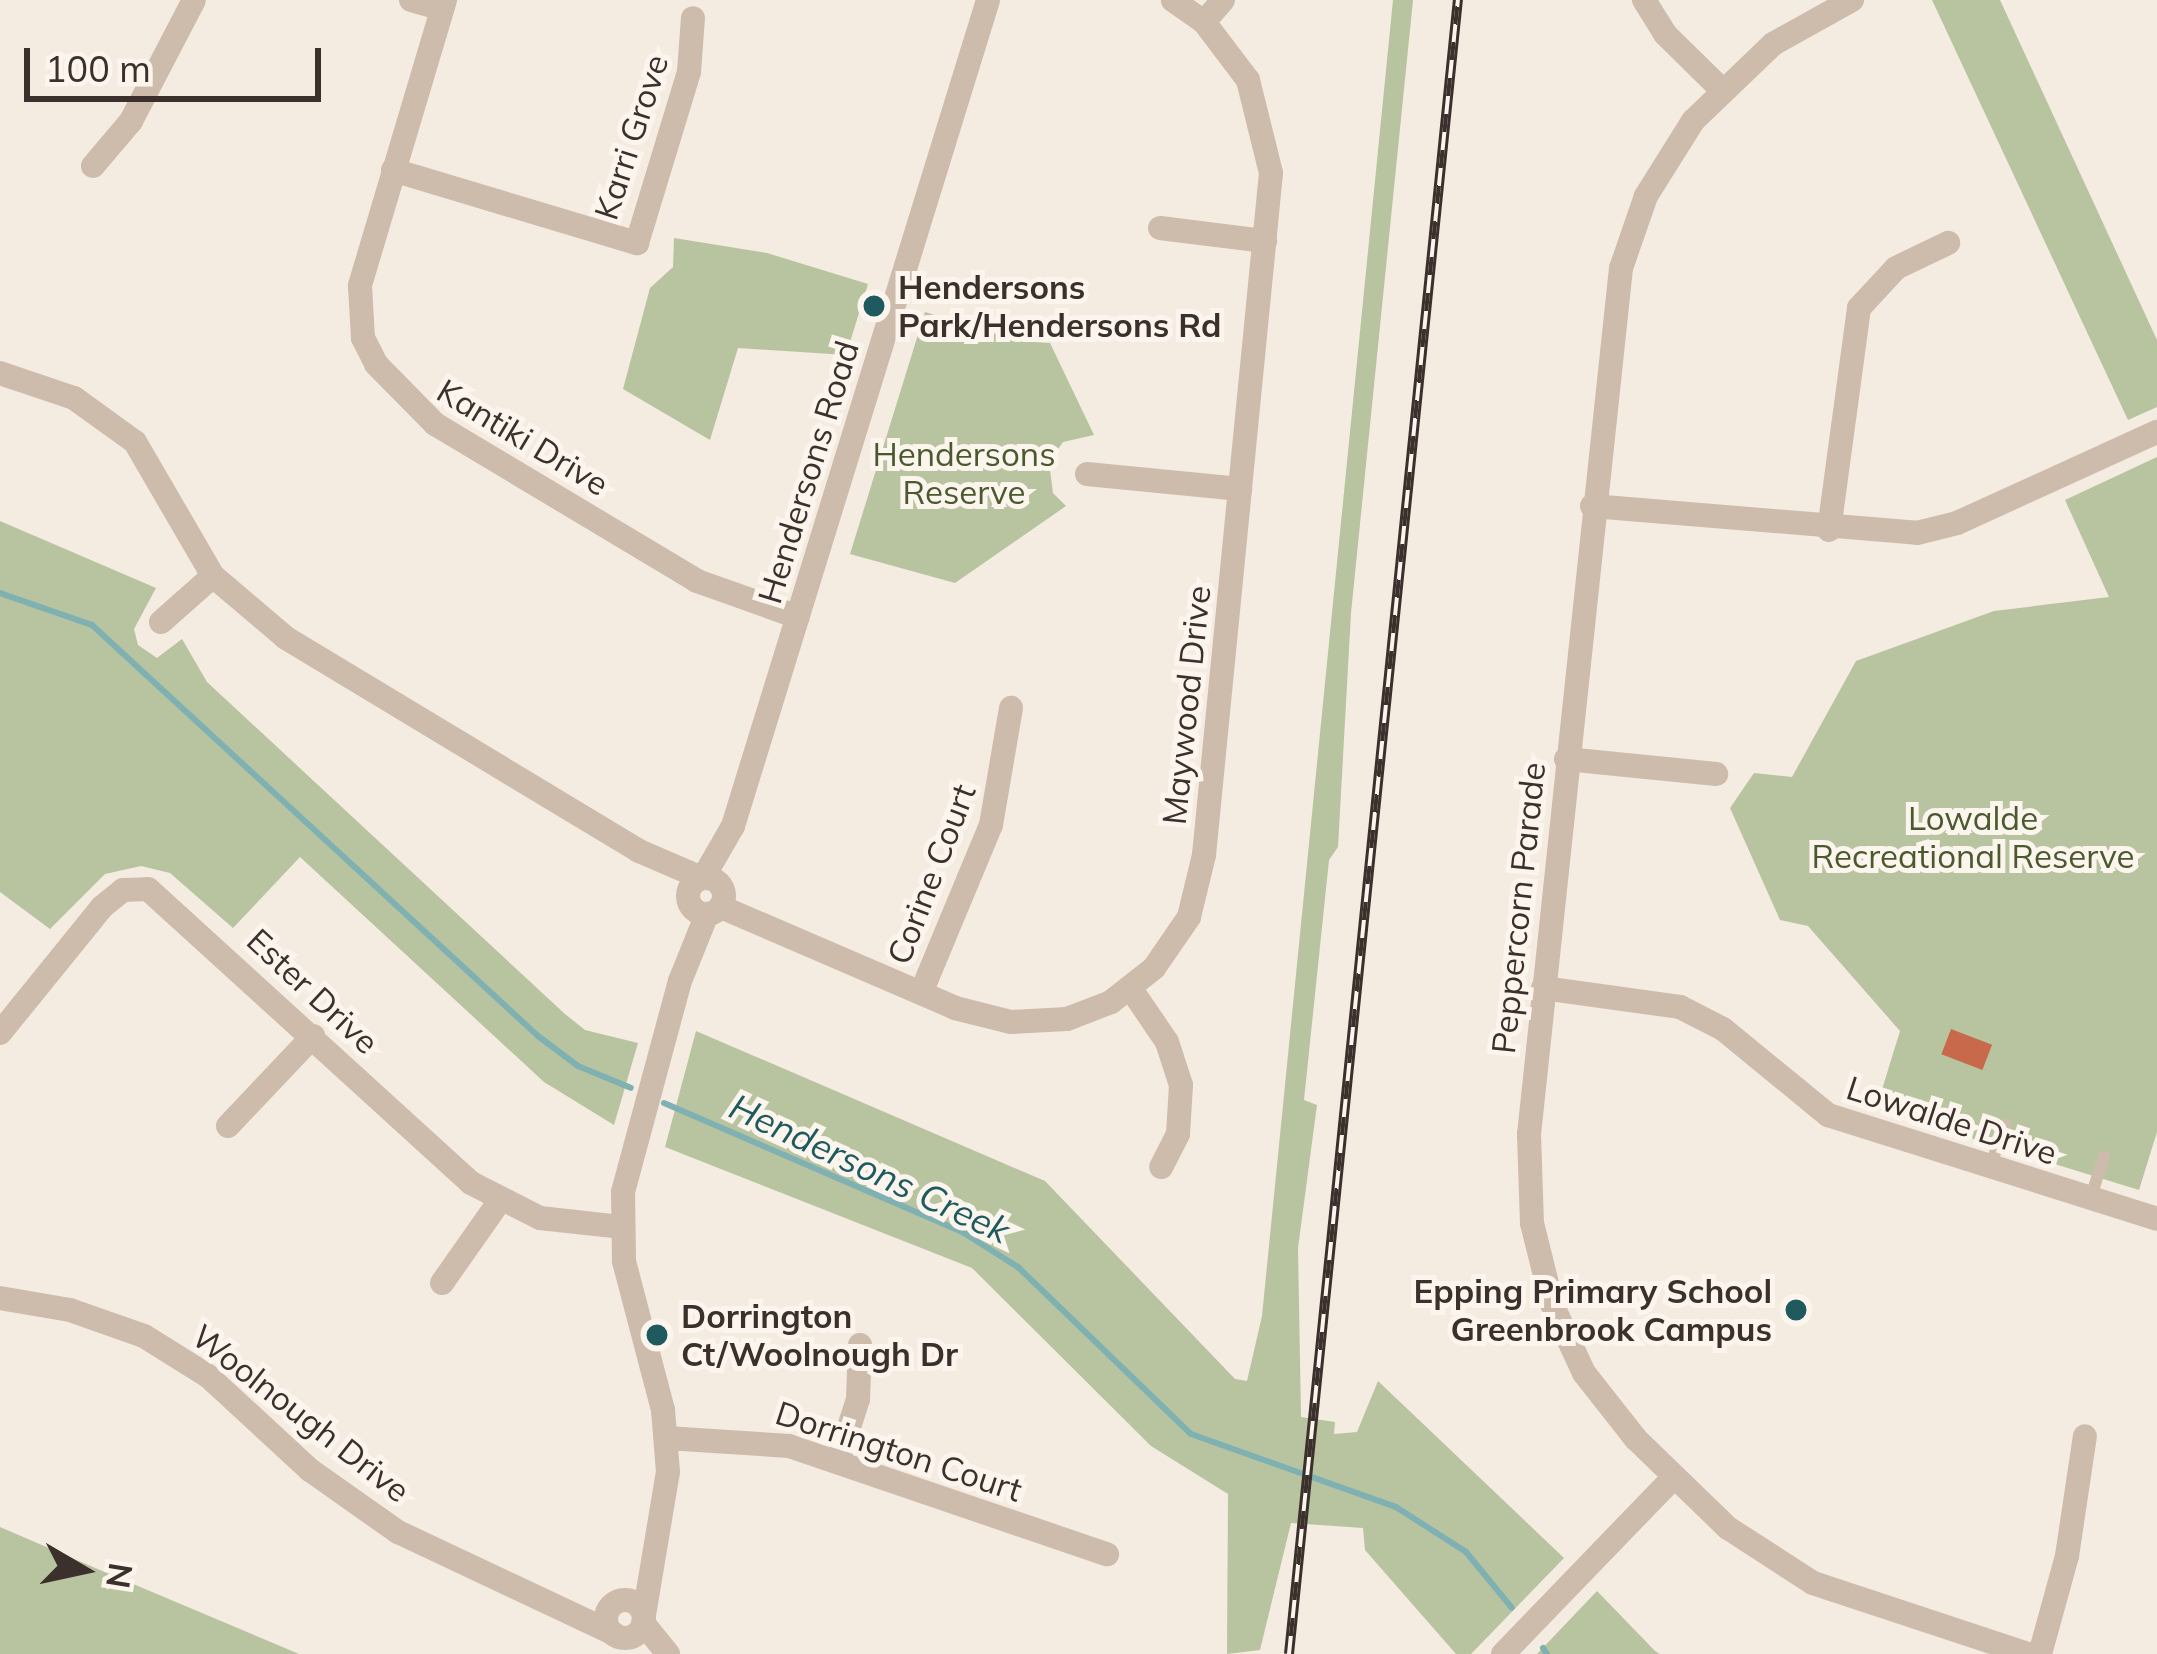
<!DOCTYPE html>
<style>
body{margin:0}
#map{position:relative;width:2157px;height:1654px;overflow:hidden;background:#f4ebe1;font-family:Mulish,sans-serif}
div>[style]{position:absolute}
.green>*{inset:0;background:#b8c4a0}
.stream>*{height:6px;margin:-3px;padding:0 3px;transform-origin:3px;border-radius:3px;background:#7fb0b2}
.building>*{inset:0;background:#c8694b;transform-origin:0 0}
.service>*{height:12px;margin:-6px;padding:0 6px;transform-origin:6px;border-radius:6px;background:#cdbbac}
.minor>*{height:24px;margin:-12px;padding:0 12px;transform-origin:12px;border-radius:12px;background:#cdbbac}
.minor>.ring{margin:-12px;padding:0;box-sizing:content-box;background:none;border:24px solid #cdbbac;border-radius:50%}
.rail>*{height:10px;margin-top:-5px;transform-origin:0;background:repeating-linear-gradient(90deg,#fbf5ee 0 18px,#3b302b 0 36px);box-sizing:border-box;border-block:3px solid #3b302b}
.dots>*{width:33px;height:33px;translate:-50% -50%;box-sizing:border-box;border:6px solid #fbf5ee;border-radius:50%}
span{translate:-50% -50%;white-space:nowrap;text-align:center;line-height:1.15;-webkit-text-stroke:10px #fbf5ee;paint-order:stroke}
.street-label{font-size:33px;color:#3b302b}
.poi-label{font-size:33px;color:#3b302b;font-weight:700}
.left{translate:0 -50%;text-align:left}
.right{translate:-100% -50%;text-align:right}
.park-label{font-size:33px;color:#4a5a2e}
.water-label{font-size:36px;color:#1f5a5e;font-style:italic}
.north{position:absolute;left:24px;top:1510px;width:120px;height:120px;-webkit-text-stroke:9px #fbf5ee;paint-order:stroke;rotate:99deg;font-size:33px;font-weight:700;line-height:48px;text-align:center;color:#3b302b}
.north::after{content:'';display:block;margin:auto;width:42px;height:54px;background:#3b302b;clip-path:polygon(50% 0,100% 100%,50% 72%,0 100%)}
.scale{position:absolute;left:24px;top:48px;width:297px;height:54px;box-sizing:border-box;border:6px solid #3b302b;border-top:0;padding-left:15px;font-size:36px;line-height:42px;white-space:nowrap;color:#3b302b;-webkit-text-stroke:9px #fbf5ee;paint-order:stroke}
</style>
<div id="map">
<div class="green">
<div style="clip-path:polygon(1393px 0,1413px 0,1351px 613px,1338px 847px,1329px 860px,1304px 1100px,1317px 1105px,1298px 1248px,1301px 1417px,1335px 1422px,1334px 1434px,1357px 1432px,1378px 1381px,1564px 1558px,1471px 1654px,1456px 1654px,1365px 1550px,1363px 1528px,1291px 1523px,1260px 1650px,1227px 1654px,1228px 1494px,1151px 1446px,972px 1268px,665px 1147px,696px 1031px,1045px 1181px,1235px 1379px,1247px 1381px,1262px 1316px)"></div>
<div style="clip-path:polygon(1932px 0,2000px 0,2157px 340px,2157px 407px,2128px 420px)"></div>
<div style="clip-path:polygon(674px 238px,767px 253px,868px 284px,846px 355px,738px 348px,710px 440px,623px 389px,650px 288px,673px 267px)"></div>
<div style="clip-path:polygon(925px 312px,1018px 341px,1050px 343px,1094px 435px,1063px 442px,1049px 462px,1053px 493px,1066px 506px,955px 583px,850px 554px)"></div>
<div style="clip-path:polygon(2157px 457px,2157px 1132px,2139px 1190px,1876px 1109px,1900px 1031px,1808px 926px,1780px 920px,1730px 808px,1754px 773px,1792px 777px,1856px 661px,1994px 611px,2109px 597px,2065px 500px)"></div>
<div style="clip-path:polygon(0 521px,156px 588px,134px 629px,138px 645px,157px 658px,182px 639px,207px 682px,565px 1014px,585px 1030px,638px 1043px,614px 1125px,544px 1082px,300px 857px,233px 928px,170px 873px,141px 866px,105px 874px,50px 929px,0 892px)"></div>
<div style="clip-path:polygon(0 1527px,100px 1570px,299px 1654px,0 1654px)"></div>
<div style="clip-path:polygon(1597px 1591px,1655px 1651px,1660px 1654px,1537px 1654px)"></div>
</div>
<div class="stream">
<div style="left:0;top:593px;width:97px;rotate:19.2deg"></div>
<div style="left:92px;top:625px;width:606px;rotate:42.66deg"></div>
<div style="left:538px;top:1036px;width:50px;rotate:36.9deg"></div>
<div style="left:578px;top:1066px;width:57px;rotate:22.5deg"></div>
<div style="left:664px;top:1103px;width:327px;rotate:23.4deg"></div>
<div style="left:964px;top:1233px;width:64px;rotate:32.2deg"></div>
<div style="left:1018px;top:1267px;width:240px;rotate:44deg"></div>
<div style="left:1191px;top:1434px;width:218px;rotate:19.6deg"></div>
<div style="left:1396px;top:1507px;width:83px;rotate:32.7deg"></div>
<div style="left:1466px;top:1552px;width:72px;rotate:50.6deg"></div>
<div style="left:1543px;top:1648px;width:7px;rotate:56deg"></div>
</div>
<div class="building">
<div style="left:1951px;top:1029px;width:44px;height:27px;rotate:21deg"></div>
</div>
<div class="service">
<div style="left:1990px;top:1167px;width:45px;rotate:-70.3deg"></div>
<div style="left:2090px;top:1200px;width:46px;rotate:-72.3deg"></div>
</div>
<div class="minor">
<div style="left:411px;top:0;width:32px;rotate:16deg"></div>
<div style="left:445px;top:0;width:298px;rotate:106.6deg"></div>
<div style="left:360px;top:286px;width:52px;rotate:86.7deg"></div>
<div style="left:363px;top:338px;width:29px;rotate:63deg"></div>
<div style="left:376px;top:364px;width:84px;rotate:45.5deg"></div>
<div style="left:435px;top:424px;width:305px;rotate:30.9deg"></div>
<div style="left:697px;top:581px;width:107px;rotate:19.6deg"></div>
<div style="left:1644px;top:0;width:40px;rotate:58deg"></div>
<div style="left:1665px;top:34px;width:78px;rotate:44.5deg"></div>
<div style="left:1852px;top:0;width:90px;rotate:150.9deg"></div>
<div style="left:1773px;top:44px;width:111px;rotate:136.1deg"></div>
<div style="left:1693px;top:121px;width:89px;rotate:122.1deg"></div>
<div style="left:1646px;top:196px;width:76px;rotate:109.1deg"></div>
<div style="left:1621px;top:268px;width:871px;rotate:96.06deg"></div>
<div style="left:1529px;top:1134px;width:89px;rotate:88.1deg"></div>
<div style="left:1532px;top:1223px;width:83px;rotate:76.1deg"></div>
<div style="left:1552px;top:1304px;width:76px;rotate:65.1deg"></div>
<div style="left:1584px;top:1373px;width:84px;rotate:51.8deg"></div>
<div style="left:1636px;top:1439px;width:128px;rotate:44.1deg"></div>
<div style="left:1728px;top:1528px;width:101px;rotate:32.9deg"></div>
<div style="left:1813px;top:1583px;width:226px;rotate:18.3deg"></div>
<div style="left:1204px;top:22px;width:29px;rotate:-49deg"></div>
<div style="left:93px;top:166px;width:59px;rotate:-49.8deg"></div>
<div style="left:131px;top:121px;width:136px;rotate:-62.5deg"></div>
<div style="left:393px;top:170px;width:255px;rotate:16.7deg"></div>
<div style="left:637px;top:243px;width:179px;rotate:-73.1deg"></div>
<div style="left:689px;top:72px;width:54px;rotate:-85.8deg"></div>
<div style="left:1160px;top:228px;width:106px;rotate:7.1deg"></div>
<div style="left:0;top:373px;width:78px;rotate:18.7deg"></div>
<div style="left:74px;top:398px;width:75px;rotate:35.8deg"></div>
<div style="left:135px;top:442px;width:155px;rotate:59.8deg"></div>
<div style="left:1087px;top:474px;width:154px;rotate:5.6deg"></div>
<div style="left:1592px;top:506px;width:326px;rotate:4.7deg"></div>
<div style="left:1917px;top:533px;width:41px;rotate:-14deg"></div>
<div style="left:1957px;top:523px;width:220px;rotate:-24.5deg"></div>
<div style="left:1829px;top:530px;width:224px;rotate:-82.3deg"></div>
<div style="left:1859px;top:308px;width:54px;rotate:-47.2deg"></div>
<div style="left:1896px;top:268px;width:58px;rotate:-25.7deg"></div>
<div style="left:161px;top:622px;width:69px;rotate:-41.5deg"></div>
<div style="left:213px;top:576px;width:96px;rotate:40.3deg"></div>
<div style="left:286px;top:638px;width:412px;rotate:31.1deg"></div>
<div style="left:639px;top:851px;width:69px;rotate:23.2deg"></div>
<div style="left:1566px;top:759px;width:151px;rotate:5.7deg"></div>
<div class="ring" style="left:688px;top:878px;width:12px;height:12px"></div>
<div style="left:703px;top:878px;width:60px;rotate:-60deg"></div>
<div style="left:733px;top:826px;width:864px;rotate:-72.84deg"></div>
<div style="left:721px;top:907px;width:255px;rotate:23.3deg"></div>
<div style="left:955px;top:1008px;width:58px;rotate:14deg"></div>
<div style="left:1011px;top:1022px;width:56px;rotate:-3.1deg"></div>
<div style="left:1067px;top:1019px;width:47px;rotate:-21.1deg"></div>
<div style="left:1111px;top:1002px;width:55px;rotate:-38.3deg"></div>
<div style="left:1154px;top:968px;width:62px;rotate:-55.5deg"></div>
<div style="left:1189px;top:917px;width:64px;rotate:-76.4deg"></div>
<div style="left:1204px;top:855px;width:685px;rotate:-84.39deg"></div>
<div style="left:1271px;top:173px;width:96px;rotate:-103.9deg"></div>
<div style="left:1248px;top:80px;width:73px;rotate:-127.2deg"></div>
<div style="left:1204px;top:22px;width:38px;rotate:-145deg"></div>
<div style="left:1543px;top:988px;width:138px;rotate:7.9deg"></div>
<div style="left:1680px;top:1007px;width:48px;rotate:27.1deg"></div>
<div style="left:1723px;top:1029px;width:136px;rotate:39.3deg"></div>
<div style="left:1828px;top:1115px;width:345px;rotate:17.5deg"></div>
<div style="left:1131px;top:989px;width:64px;rotate:55.8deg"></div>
<div style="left:1167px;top:1042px;width:45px;rotate:72deg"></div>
<div style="left:1181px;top:1085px;width:49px;rotate:93.5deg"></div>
<div style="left:1178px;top:1134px;width:37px;rotate:117deg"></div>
<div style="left:921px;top:993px;width:182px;rotate:-67.4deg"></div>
<div style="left:991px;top:825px;width:119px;rotate:-80.3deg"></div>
<div style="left:0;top:1033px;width:162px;rotate:-51deg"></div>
<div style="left:102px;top:907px;width:27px;rotate:-39deg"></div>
<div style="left:123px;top:890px;width:25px;rotate:-2deg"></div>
<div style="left:148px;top:889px;width:437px;rotate:42.3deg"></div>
<div style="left:471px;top:1183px;width:77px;rotate:26.9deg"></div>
<div style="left:540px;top:1218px;width:81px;rotate:6.3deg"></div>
<div style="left:228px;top:1126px;width:124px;rotate:-46.6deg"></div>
<div style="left:442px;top:1283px;width:99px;rotate:-54.9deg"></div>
<div style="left:0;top:1298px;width:71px;rotate:9.7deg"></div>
<div style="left:70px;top:1310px;width:78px;rotate:19.4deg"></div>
<div style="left:144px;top:1336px;width:75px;rotate:32deg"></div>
<div style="left:208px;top:1376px;width:139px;rotate:42.7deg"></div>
<div style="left:310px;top:1470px;width:108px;rotate:35.2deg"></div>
<div style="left:398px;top:1532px;width:238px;rotate:25.2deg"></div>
<div style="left:666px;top:1438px;width:123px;rotate:3.7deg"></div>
<div style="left:789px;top:1446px;width:336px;rotate:18.8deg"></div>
<div style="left:838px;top:1462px;width:66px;rotate:-72.4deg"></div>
<div style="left:858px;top:1399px;width:54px;rotate:-87.9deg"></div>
<div class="ring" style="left:606px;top:1600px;width:14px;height:14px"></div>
<div style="left:644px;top:1615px;width:145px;rotate:-80.5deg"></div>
<div style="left:668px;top:1472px;width:62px;rotate:-94.6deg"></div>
<div style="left:663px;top:1410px;width:154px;rotate:-104.7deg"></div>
<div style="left:624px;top:1261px;width:69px;rotate:-90.8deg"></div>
<div style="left:623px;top:1192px;width:219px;rotate:-74.9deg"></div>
<div style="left:680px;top:981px;width:72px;rotate:-68.1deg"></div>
<div style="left:643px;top:1623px;width:40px;rotate:51deg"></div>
<div style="left:1503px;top:1654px;width:246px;rotate:-46deg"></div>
<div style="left:2040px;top:1654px;width:102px;rotate:-74.6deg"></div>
<div style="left:2067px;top:1556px;width:121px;rotate:-81.5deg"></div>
</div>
<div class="rail">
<div style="left:1289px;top:1654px;width:1663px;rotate:-84.17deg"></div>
</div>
<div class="dots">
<div style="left:874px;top:306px;background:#1f5a5e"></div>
<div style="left:1796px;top:1310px;background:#1f5a5e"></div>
<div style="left:657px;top:1335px;background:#1f5a5e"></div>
</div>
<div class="street-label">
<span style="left:631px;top:137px;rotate:-72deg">Karri Grove</span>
<span style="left:523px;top:437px;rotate:31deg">Kantiki Drive</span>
<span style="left:808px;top:472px;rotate:-73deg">Hendersons Road</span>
<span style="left:1186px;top:705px;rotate:-84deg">Maywood Drive</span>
<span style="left:931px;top:874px;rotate:-69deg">Corine Court</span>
<span style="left:1518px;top:908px;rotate:-84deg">Peppercorn Parade</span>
<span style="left:313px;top:991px;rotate:43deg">Ester Drive</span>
<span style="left:1952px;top:1120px;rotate:18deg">Lowalde Drive</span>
<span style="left:301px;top:1413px;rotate:38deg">Woolnough Drive</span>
<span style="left:899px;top:1451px;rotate:18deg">Dorrington Court</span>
</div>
<div class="poi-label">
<span class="left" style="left:898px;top:306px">Hendersons<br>Park/Hendersons Rd</span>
<span class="right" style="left:1772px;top:1310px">Epping Primary School<br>Greenbrook Campus</span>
<span class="left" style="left:681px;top:1335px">Dorrington<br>Ct/Woolnough Dr</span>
</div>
<div class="park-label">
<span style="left:964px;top:473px">Hendersons<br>Reserve</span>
<span style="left:1973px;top:837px">Lowalde<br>Recreational Reserve</span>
</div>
<div class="water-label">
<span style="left:870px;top:1168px;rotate:25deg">Hendersons Creek</span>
</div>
<div class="north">N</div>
<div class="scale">100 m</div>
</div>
